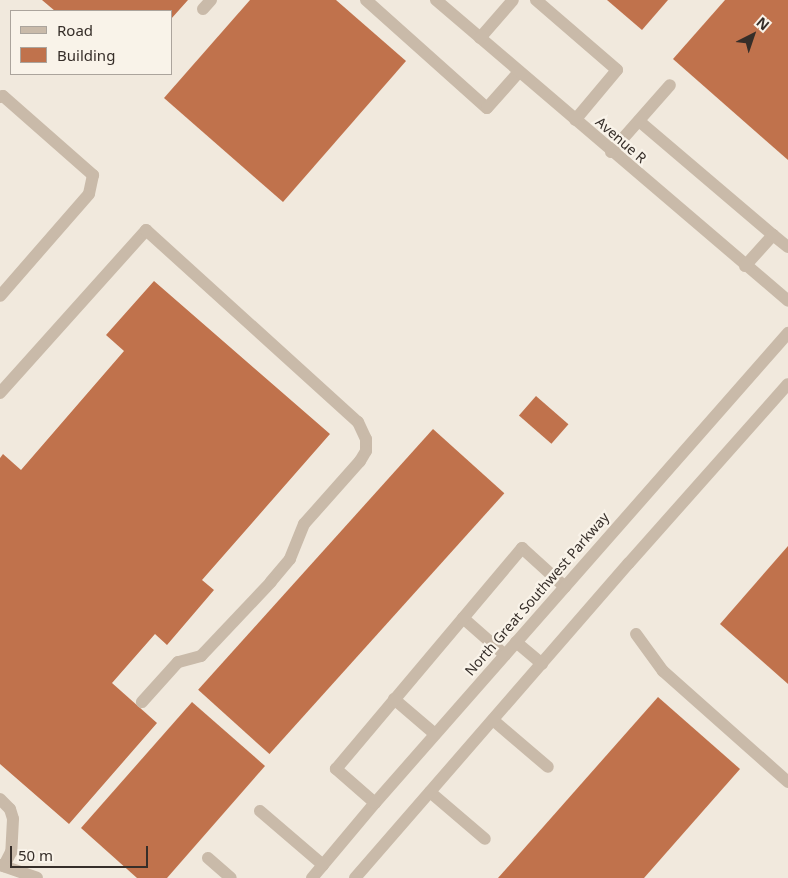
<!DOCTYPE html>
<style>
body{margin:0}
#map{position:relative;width:788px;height:878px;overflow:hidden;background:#f1e9dd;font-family:"Noto Sans",sans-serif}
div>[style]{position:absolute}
.building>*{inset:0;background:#c0724c;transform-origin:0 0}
.minor>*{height:12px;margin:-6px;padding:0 6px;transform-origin:6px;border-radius:6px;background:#c9baa9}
span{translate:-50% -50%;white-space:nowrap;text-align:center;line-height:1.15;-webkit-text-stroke:4.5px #f9f3e9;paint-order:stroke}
.street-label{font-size:14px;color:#362e29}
.legend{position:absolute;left:10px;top:10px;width:162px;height:65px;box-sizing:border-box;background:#f9f3e9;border:1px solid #aba49c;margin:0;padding:6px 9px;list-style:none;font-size:15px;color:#362e29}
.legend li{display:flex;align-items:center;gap:10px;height:25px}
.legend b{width:25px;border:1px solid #aba49c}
.north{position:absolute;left:728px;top:10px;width:50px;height:50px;-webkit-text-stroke:4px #f9f3e9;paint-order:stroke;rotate:41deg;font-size:14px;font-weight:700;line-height:20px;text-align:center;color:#362e29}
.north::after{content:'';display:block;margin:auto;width:18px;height:22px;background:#362e29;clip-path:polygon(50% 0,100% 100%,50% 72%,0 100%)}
.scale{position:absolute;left:10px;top:846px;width:138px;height:22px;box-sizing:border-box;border:2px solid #362e29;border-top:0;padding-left:6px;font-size:15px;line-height:18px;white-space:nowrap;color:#362e29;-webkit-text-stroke:4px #f9f3e9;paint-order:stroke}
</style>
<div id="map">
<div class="building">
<div style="clip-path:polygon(42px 0,188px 0,171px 19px,171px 11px,55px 11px)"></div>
<div style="clip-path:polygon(250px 0,336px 0,406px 61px,283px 202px,164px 98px)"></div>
<div style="clip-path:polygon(607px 0,668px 0,642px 30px)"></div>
<div style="clip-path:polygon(725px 0,788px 0,788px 160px,673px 59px)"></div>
<div style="clip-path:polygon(154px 281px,330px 434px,202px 580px,214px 590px,167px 645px,155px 634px,112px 683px,157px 723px,69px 824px,0 764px,0 458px,3px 454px,21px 470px,124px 351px,106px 335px)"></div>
<div style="left:536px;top:396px;width:43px;height:26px;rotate:41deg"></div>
<div style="left:433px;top:429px;width:96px;height:351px;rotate:42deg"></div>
<div style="clip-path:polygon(788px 546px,788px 684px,720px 624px)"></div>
<div style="clip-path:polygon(658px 697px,740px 769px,644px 878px,498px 878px)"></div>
<div style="clip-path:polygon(192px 702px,265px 766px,167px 878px,137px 878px,81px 828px)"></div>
</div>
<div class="minor">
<div style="left:366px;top:0;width:162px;rotate:41.8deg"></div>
<div style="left:487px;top:108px;width:48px;rotate:-48.4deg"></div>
<div style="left:436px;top:0;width:463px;rotate:40.5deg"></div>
<div style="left:536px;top:0;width:107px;rotate:40.8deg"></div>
<div style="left:617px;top:70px;width:65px;rotate:130deg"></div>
<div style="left:203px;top:9px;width:12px;rotate:-48deg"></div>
<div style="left:480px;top:38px;width:50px;rotate:-49deg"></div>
<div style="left:0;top:97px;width:3px;rotate:-18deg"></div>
<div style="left:3px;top:96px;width:120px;rotate:41.3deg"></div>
<div style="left:93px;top:175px;width:19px;rotate:102deg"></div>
<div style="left:89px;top:194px;width:135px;rotate:131.1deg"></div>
<div style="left:639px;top:121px;width:176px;rotate:40.4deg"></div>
<div style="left:611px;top:152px;width:89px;rotate:-48.6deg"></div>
<div style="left:745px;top:266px;width:42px;rotate:-47.9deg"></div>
<div style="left:773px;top:235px;width:19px;rotate:39deg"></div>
<div style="left:0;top:393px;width:219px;rotate:-48.1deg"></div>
<div style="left:146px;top:230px;width:286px;rotate:42.2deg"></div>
<div style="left:358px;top:422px;width:19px;rotate:65deg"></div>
<div style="left:366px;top:439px;width:12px;rotate:90deg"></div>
<div style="left:366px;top:451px;width:12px;rotate:121deg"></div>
<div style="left:360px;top:461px;width:84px;rotate:131.6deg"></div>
<div style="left:304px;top:524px;width:38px;rotate:112deg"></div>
<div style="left:290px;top:559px;width:30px;rotate:130deg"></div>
<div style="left:271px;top:582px;width:102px;rotate:133.4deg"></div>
<div style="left:201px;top:656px;width:24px;rotate:165deg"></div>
<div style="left:178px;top:662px;width:54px;rotate:132deg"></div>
<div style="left:463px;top:618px;width:56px;rotate:41.4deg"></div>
<div style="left:636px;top:634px;width:46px;rotate:53.9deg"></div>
<div style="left:663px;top:671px;width:167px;rotate:41.6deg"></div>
<div style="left:516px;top:642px;width:34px;rotate:40deg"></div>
<div style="left:394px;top:699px;width:54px;rotate:40.5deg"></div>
<div style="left:493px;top:720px;width:72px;rotate:40.5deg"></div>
<div style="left:430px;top:792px;width:72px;rotate:40.5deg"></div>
<div style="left:0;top:799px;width:14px;rotate:45deg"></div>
<div style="left:10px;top:809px;width:10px;rotate:73deg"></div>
<div style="left:13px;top:819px;width:33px;rotate:93deg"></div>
<div style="left:11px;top:852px;width:16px;rotate:117deg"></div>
<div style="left:375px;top:803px;width:52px;rotate:-138.9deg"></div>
<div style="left:336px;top:769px;width:289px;rotate:-49.9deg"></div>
<div style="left:522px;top:548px;width:58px;rotate:42.2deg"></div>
<div style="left:260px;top:811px;width:83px;rotate:40.6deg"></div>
<div style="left:208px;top:858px;width:30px;rotate:41deg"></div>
<div style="left:0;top:865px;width:39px;rotate:19deg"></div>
<div style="left:312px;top:878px;width:98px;rotate:-50deg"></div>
<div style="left:375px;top:803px;width:626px;rotate:-48.69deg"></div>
<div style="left:355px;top:878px;width:417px;rotate:-49deg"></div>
<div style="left:629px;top:563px;width:239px;rotate:-48.4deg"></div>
</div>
<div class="street-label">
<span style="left:621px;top:140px;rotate:41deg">Avenue R</span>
<span style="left:537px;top:594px;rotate:-49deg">North Great Southwest Parkway</span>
</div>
<ul class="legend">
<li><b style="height:6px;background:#c9baa9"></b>Road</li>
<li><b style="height:14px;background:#c0724c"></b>Building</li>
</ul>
<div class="north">N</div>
<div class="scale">50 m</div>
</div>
